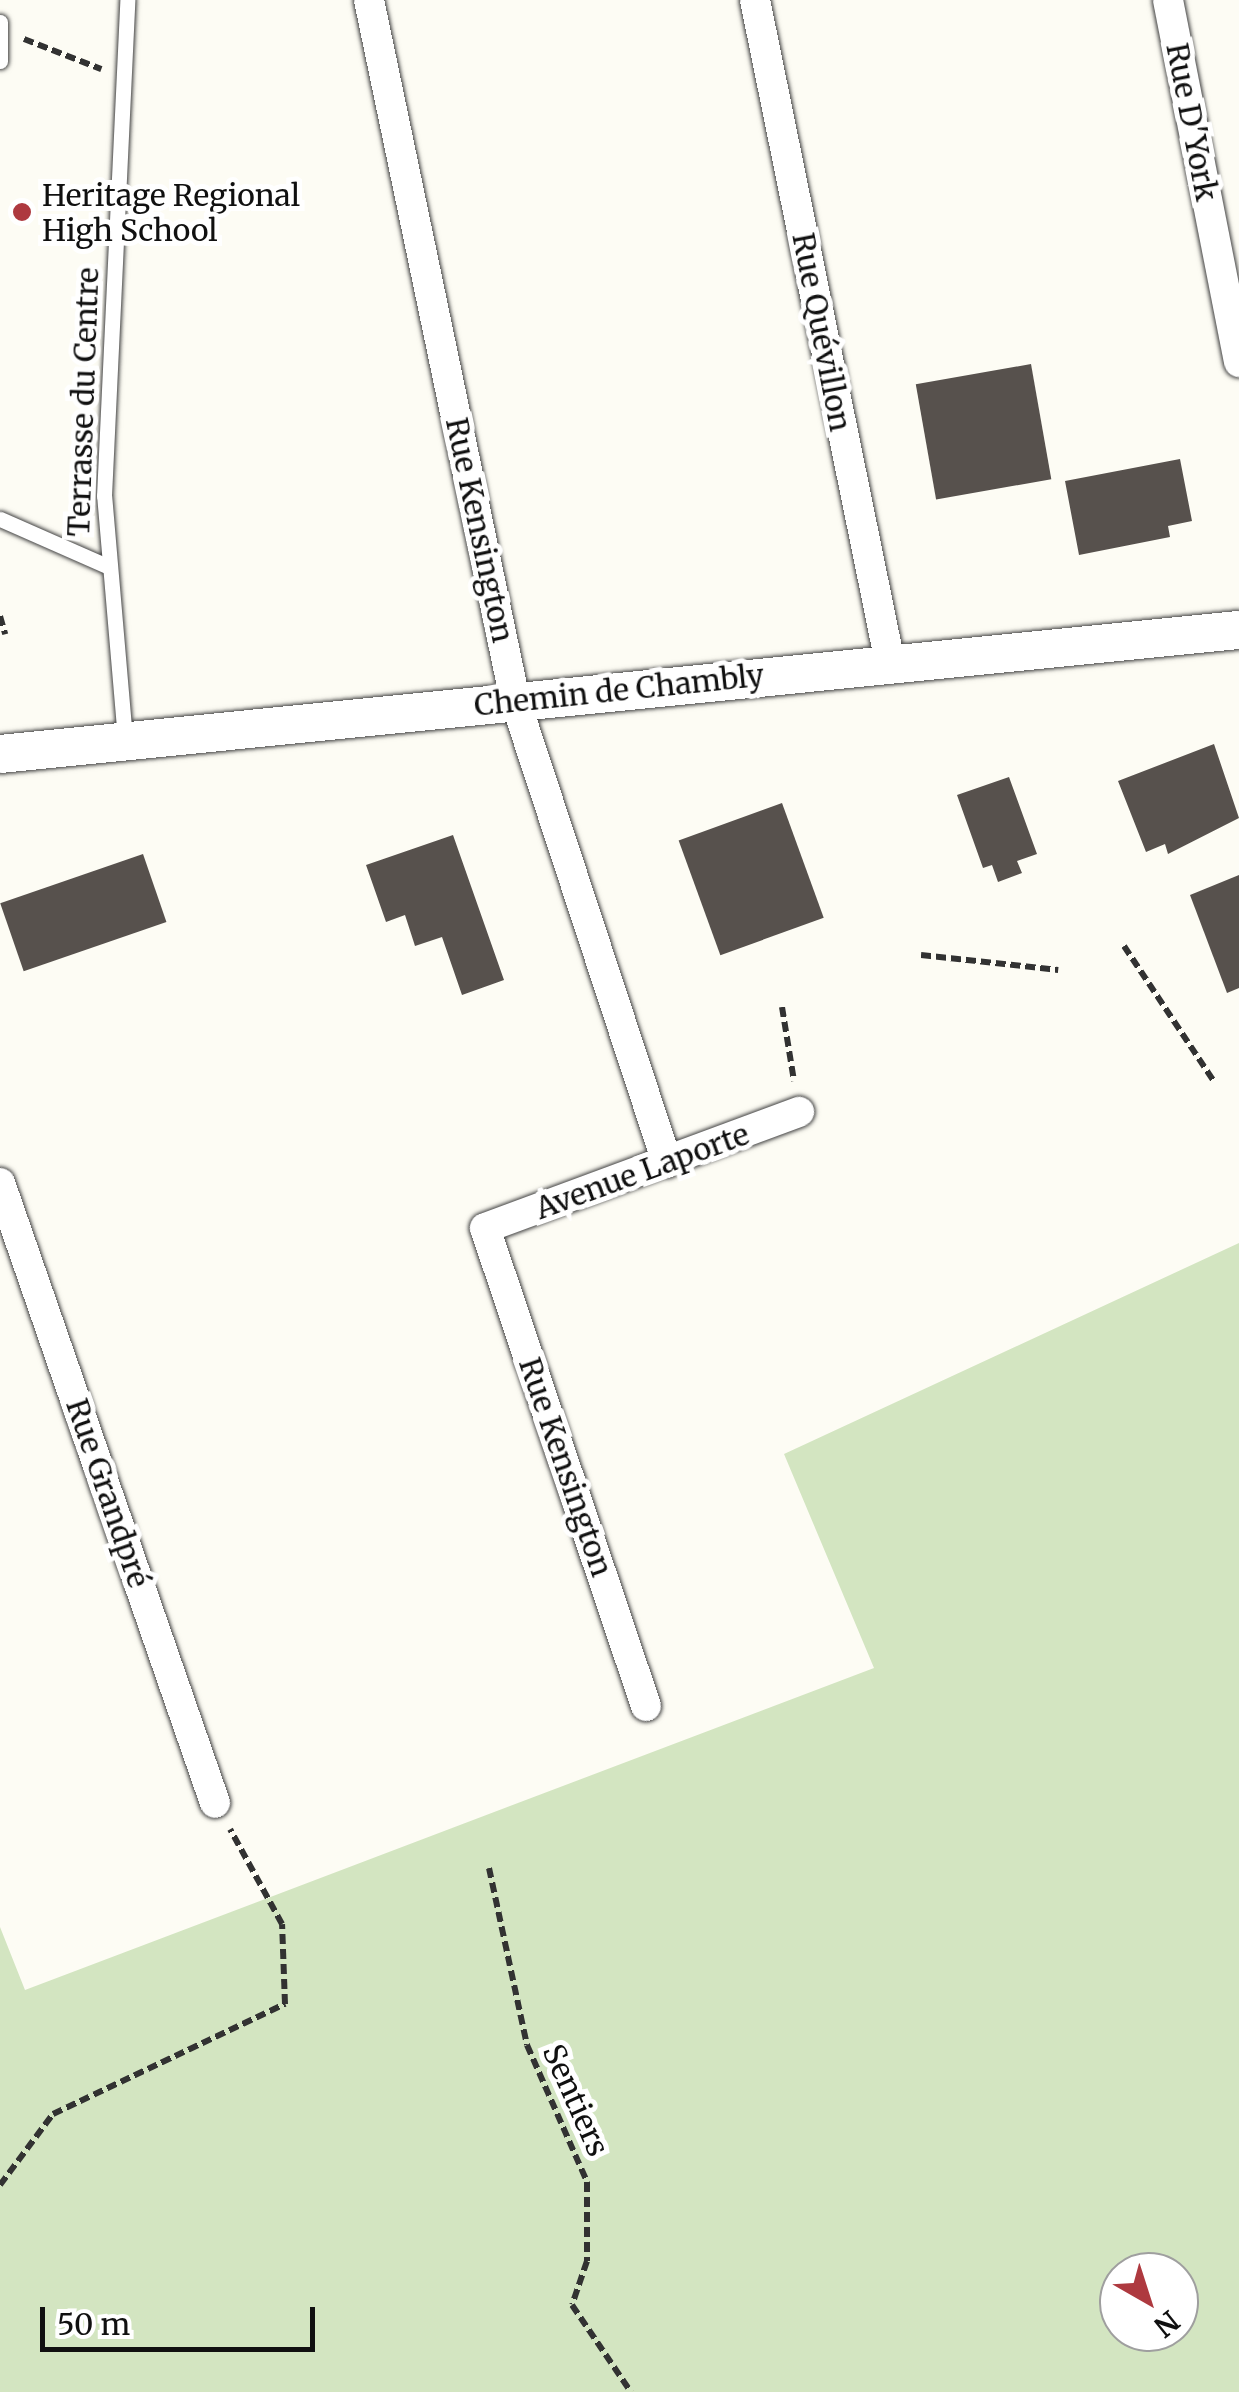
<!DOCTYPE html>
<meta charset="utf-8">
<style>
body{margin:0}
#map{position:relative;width:1239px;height:2392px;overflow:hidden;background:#fdfcf4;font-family:Merriweather,serif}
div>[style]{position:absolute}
.green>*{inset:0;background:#d3e5c1}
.building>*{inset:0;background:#57514d;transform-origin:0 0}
.path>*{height:6px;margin-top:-3px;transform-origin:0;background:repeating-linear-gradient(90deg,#323232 0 10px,transparent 0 15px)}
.roads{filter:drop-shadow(0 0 2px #434343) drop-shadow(0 0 2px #434343)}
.service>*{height:15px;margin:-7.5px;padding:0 7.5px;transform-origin:7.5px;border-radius:7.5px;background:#fff}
.minor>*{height:30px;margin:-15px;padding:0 15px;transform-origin:15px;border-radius:15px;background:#fff}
.tertiary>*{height:38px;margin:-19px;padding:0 19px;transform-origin:19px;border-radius:19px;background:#fff}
.dots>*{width:28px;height:28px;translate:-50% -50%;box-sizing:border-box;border:5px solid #fff;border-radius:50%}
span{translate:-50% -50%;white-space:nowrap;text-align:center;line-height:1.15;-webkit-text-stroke:10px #fff;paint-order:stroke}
.street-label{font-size:30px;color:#101010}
.poi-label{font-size:30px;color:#101010}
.left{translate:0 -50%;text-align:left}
.north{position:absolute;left:1099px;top:2252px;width:100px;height:100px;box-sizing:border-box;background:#fff;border:2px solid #9f9f9f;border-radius:50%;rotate:141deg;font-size:28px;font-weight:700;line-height:40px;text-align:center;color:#101010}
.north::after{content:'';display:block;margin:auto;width:35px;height:45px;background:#ae393f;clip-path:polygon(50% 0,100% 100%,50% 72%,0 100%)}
.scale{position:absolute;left:40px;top:2307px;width:275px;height:45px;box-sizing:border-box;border:5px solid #101010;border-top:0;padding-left:12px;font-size:30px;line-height:35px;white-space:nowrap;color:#101010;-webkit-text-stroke:8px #fff;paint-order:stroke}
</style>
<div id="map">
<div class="green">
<div style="clip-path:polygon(evenodd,1239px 1243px,1239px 2392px,0 2392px,0 1927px,25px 1990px,874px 1668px,784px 1454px,1239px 1243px,1119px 2272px,1179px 2272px,1179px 2332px,1119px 2332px,1119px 2272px)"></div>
</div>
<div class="building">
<div style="left:1031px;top:364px;width:117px;height:117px;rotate:80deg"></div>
<div style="clip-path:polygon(1180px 459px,1192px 521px,1168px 526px,1170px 537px,1079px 555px,1065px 481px)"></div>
<div style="clip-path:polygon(1214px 744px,1239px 818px,1168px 854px,1165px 844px,1146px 852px,1118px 781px)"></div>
<div style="clip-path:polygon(1009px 777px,1037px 854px,1017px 861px,1022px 873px,998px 882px,992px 865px,983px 868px,957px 795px)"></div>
<div style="left:782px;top:803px;width:122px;height:110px;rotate:70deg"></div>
<div style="clip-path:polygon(453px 835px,504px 980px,462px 995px,442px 937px,415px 946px,405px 915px,386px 922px,366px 865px)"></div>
<div style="left:143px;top:854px;width:72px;height:151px;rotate:71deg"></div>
<div style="clip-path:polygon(1239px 875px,1239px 988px,1227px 993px,1190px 895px)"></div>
</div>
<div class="path">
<div style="left:24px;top:39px;width:83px;rotate:21.3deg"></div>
<div style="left:0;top:616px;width:19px;rotate:74deg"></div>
<div style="left:1124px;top:946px;width:161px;rotate:56.4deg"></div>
<div style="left:921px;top:955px;width:138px;rotate:6.2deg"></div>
<div style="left:782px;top:1007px;width:75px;rotate:80.8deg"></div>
<div style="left:489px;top:1868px;width:181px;rotate:77.9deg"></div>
<div style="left:527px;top:2045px;width:150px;rotate:66.3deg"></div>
<div style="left:587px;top:2182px;width:79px;rotate:90deg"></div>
<div style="left:587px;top:2261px;width:46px;rotate:108.8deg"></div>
<div style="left:572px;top:2305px;width:105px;rotate:55.9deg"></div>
<div style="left:0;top:2185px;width:89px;rotate:-53.3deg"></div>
<div style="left:53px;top:2114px;width:257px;rotate:-25.4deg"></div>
<div style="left:285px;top:2004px;width:80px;rotate:-92.1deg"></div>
<div style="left:282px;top:1924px;width:108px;rotate:-118.7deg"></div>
</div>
<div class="roads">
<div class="service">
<div style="left:0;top:22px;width:39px;rotate:90deg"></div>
<div style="left:0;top:519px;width:117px;rotate:23.7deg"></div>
<div style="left:125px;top:739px;width:244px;rotate:-94.9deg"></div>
<div style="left:104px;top:496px;width:497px;rotate:-87.3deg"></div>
</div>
<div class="minor">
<div style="left:369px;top:0;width:715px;rotate:78.22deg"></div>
<div style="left:515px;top:700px;width:487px;rotate:71.8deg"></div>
<div style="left:755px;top:0;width:677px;rotate:78.49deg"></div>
<div style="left:1168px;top:0;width:369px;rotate:78.9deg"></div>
<div style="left:0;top:1183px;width:656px;rotate:70.87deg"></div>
<div style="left:646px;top:1706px;width:504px;rotate:-108.61deg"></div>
<div style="left:485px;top:1228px;width:335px;rotate:-20.3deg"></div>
</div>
<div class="tertiary">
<div style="left:0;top:754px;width:1245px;rotate:-5.72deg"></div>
</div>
</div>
<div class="dots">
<div style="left:22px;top:212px;background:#ae393f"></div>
</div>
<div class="street-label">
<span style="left:1192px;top:122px;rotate:79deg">Rue D'York</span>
<span style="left:822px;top:332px;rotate:79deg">Rue Quévillon</span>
<span style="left:83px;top:402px;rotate:-88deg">Terrasse du Centre</span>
<span style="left:480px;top:530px;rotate:78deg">Rue Kensington</span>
<span style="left:619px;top:690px;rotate:-6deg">Chemin de Chambly</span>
<span style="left:642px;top:1171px;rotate:-20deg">Avenue Laporte</span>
<span style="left:566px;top:1467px;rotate:71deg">Rue Kensington</span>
<span style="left:108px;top:1493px;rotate:71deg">Rue Grandpré</span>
<span style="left:576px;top:2100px;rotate:66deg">Sentiers</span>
</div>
<div class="poi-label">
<span class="left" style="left:42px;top:212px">Heritage Regional<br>High School</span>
</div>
<div class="north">N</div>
<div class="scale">50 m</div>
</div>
